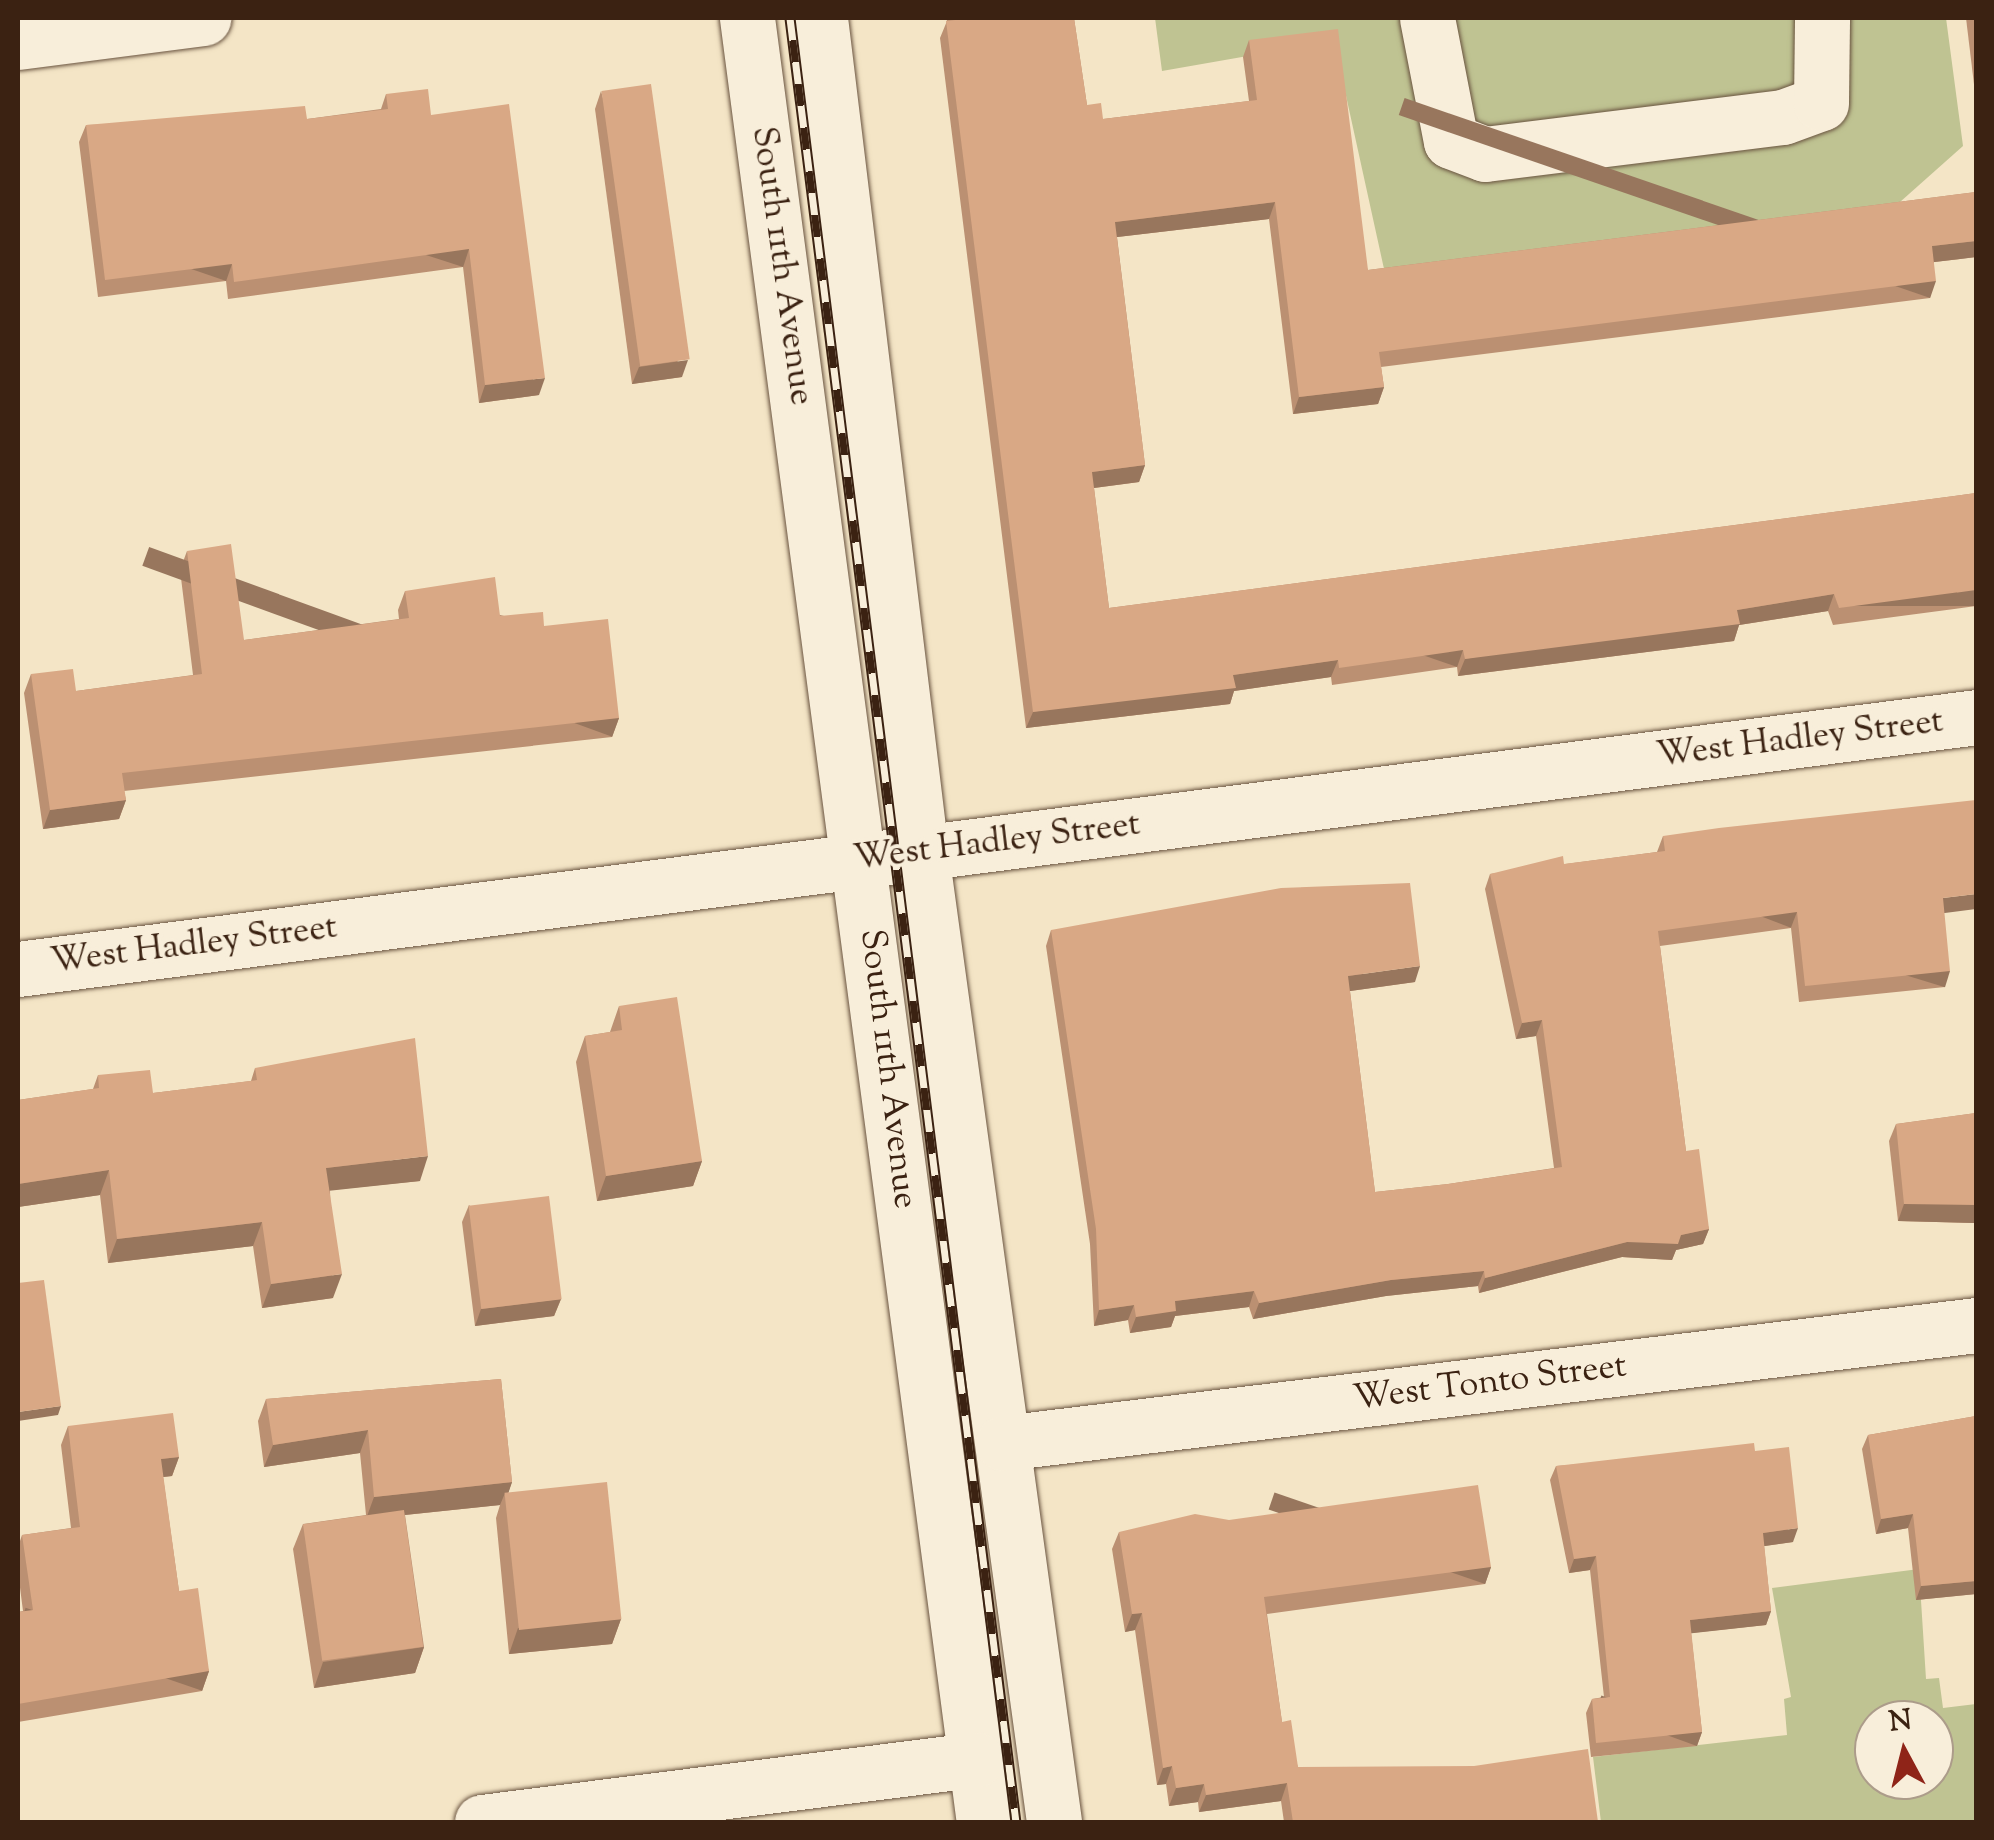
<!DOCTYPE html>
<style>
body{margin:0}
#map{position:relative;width:1994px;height:1840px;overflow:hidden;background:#f4e5c6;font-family:"Sorts Mill Goudy",serif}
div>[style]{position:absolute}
.green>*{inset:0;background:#bfc392}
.roads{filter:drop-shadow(0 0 2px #69533f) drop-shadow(0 0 2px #69533f)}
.minor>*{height:55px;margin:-27.5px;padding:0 27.5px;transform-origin:27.5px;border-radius:27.5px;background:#f8eeda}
.rail>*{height:11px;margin-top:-5.5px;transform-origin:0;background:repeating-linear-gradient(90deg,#f8eeda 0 22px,#3b2212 0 44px);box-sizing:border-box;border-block:2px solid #3b2212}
.wall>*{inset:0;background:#bb9072}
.shaded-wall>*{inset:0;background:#98765d;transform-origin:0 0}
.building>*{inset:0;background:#d9a885;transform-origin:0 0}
span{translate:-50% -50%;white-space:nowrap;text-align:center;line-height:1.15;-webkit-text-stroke:8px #f8eeda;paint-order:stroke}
.street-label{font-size:35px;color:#3b2212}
.frame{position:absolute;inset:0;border:20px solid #3b2212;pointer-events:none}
.north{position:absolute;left:1854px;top:1700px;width:100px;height:100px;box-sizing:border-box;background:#f8eeda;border:2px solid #ac9c8a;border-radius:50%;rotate:353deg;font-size:28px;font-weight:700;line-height:40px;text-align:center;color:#3b2212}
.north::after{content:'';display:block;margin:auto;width:35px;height:45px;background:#8f2418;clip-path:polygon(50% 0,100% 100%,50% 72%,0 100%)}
</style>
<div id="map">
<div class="green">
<div style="clip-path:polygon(1155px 18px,1946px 18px,1963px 146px,1900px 202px,1386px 278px,1334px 41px,1162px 71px)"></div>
<div style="clip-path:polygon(evenodd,1919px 1569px,1926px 1679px,1939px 1678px,1943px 1708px,1976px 1704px,1976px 1822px,1601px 1822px,1593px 1757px,1787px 1735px,1784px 1699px,1791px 1697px,1772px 1588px,1919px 1569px,1874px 1720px,1934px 1720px,1934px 1780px,1874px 1780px,1874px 1720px)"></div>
</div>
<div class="roads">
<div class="minor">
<div style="left:747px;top:18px;width:1820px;rotate:82.52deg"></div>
<div style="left:820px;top:18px;width:841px;rotate:83.1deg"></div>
<div style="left:921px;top:853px;width:978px;rotate:82.18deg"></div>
<div style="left:1427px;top:18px;width:125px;rotate:79deg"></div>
<div style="left:1451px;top:141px;width:36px;rotate:21deg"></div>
<div style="left:1485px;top:154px;width:300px;rotate:-7.1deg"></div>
<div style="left:1783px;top:117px;width:40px;rotate:-20.2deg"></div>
<div style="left:1821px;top:103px;width:85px;rotate:-89.3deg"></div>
<div style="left:18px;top:42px;width:187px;rotate:-7.4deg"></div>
<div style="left:18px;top:969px;width:1974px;rotate:-7.33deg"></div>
<div style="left:1003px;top:1443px;width:980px;rotate:-6.91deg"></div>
<div style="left:482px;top:1822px;width:498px;rotate:-7.2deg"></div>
</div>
</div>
<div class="rail">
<div style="left:790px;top:18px;width:1818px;rotate:82.86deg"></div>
</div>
<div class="wall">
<div style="clip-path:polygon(946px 18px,1074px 18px,1087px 105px,1103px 119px,1249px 101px,1243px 57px,1249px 40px,1368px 270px,1976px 192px,1976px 257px,1934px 262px,1930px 298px,1381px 367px,1384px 387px,1378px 404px,1293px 414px,1269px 219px,1117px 237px,1145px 465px,1139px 482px,1094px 488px,1109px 608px,1976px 493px,1976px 606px,1833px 625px,1828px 611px,1739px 625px,1734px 641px,1458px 676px,1457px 667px,1332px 685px,1331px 677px,1234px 691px,1230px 704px,1026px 728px,940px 38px,947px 21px)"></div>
<div style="clip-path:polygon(1966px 18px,1976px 18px,1976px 101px)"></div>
<div style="clip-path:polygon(601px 91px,682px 377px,632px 384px,595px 109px)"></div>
<div style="clip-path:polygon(386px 94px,431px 115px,539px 395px,479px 403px,463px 267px,228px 299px,226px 281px,98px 297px,79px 142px,86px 125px,307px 119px,381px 109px)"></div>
<div style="clip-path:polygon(187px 551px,244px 640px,399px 619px,398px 610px,405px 591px,544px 626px,619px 718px,612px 737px,124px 791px,126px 800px,119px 819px,43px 829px,24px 693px,31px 674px,76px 691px,193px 675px,180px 570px)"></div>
<div style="clip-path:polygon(1663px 836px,1944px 913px,1945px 987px,1799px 1002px,1791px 928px,1660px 946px,1686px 1151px,1709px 1229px,1703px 1244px,1676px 1250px,1672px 1260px,1622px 1257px,1479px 1293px,1478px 1286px,1386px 1296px,1253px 1319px,1249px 1307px,1175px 1316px,1171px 1327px,1130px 1333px,1128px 1320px,1094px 1326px,1090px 1244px,1046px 946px,1051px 930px,1415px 982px,1350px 991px,1375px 1192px,1448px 1184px,1554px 1168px,1536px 1036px,1516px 1039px,1485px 889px,1490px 874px,1657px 852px)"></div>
<div style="clip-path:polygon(619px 1006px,702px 1161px,693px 1186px,597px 1201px,576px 1062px,585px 1036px,610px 1032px)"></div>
<div style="clip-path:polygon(255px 1068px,420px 1181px,330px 1190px,333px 1298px,262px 1308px,253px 1246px,108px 1263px,100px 1195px,18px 1207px,18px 1100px,93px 1089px,98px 1075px,153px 1093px,251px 1081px)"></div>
<div style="clip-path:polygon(1976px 1113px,1976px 1215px,1974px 1223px,1898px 1221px,1889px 1141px,1896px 1124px)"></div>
<div style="clip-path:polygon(469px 1205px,561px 1299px,554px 1316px,475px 1326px,462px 1222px)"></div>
<div style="clip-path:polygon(501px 1379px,512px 1482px,508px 1493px,621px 1619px,612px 1644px,509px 1654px,496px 1518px,500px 1505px,405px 1515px,424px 1647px,415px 1673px,314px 1688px,293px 1549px,303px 1524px,366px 1515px,360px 1453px,264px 1467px,258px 1421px,266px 1399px)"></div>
<div style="clip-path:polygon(1976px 1416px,1976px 1594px,1916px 1600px,1908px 1528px,1876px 1534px,1862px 1449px,1868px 1435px)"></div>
<div style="clip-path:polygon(68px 1426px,179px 1457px,172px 1476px,163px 1477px,179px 1591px,209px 1671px,202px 1691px,18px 1722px,18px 1612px,23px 1611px,18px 1572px,18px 1547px,22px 1535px,71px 1528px,61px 1445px)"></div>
<div style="clip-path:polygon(1755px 1451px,1793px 1542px,1764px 1546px,1771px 1611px,1766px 1625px,1691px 1633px,1702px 1732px,1697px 1746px,1591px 1757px,1586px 1713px,1592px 1699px,1604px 1697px,1590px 1570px,1569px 1573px,1550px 1480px,1556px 1466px)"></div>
<div style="clip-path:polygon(1119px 1532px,1491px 1567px,1485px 1584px,1267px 1614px,1282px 1722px,1298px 1767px,1598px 1822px,1284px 1822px,1281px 1801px,1199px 1812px,1198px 1802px,1169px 1806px,1166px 1784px,1157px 1785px,1135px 1630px,1125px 1632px,1112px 1549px)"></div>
</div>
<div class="shaded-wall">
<div style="clip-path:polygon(1275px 202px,1269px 219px,1109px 238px,1115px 222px)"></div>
<div style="clip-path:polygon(1976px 241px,1976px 257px,1926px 263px,1932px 246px)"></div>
<div style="left:469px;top:249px;width:19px;height:237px;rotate:108deg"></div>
<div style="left:232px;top:264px;width:18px;height:128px;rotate:109deg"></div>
<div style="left:1936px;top:281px;width:18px;height:562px;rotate:109deg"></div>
<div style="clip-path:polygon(688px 360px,682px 377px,632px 384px,639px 367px)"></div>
<div style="clip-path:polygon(545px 378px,539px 395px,479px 403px,485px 385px)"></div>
<div style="clip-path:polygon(1384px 387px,1378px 404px,1293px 414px,1299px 397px)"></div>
<div style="clip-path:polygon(1145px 465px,1139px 482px,1086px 489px,1092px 472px)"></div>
<div style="left:1976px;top:590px;width:16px;height:138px;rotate:90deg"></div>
<div style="clip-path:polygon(1834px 594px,1828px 611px,1739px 625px,1734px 641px,1458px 676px,1465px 659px,1737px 610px)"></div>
<div style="left:1463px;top:650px;width:18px;height:125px;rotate:109deg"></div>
<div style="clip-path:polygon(1338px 660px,1331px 677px,1234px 691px,1230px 704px,1026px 728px,1033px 712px,1233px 675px)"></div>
<div style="left:619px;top:718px;width:20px;height:500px;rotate:110deg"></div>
<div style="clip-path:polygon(126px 800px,119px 819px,43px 829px,50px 810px)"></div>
<div style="clip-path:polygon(1976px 894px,1976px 909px,1937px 914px,1943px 898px)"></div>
<div style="left:1797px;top:912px;width:17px;height:140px;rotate:111deg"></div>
<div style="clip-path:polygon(1420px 966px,1415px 982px,1343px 992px,1348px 976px)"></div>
<div style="left:1950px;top:971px;width:17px;height:146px;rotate:107deg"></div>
<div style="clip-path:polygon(1542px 1020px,1536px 1036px,1516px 1039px,1522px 1023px)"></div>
<div style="clip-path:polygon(428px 1156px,420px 1181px,318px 1192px,326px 1168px)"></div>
<div style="clip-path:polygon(702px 1161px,693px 1186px,597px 1201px,606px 1176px)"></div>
<div style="clip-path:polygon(109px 1170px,100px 1195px,18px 1207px,18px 1184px)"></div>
<div style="clip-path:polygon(1976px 1201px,1976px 1215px,1974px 1223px,1898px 1221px,1904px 1204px)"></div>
<div style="clip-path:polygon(262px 1222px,253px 1246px,108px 1263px,117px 1239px)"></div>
<div style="clip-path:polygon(1709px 1229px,1703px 1244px,1676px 1250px,1672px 1260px,1622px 1257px,1479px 1293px,1485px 1278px,1627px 1242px,1681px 1235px)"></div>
<div style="clip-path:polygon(1484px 1271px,1478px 1286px,1386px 1296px,1253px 1319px,1259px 1303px,1391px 1280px)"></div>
<div style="clip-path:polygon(342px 1274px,333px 1298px,262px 1308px,271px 1284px)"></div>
<div style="clip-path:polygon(1254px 1291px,1249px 1307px,1175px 1316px,1171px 1327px,1130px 1333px,1136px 1317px,1175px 1301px)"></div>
<div style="clip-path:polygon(561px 1299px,554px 1316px,475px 1326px,481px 1309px)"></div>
<div style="clip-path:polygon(1134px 1305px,1128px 1320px,1094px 1326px,1099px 1310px)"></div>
<div style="clip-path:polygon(61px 1406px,58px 1415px,18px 1421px,18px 1412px)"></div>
<div style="clip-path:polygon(368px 1430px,360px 1453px,264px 1467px,273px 1445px)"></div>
<div style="clip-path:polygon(179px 1457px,172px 1476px,154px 1478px,161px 1459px)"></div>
<div style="clip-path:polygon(512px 1482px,506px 1500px,505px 1493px,500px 1505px,366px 1519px,374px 1497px)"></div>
<div style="clip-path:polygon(1913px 1514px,1908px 1528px,1876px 1534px,1881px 1519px)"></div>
<div style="clip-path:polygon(1798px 1528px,1793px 1542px,1758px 1547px,1763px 1533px)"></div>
<div style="clip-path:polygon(1596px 1556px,1590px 1570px,1569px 1573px,1574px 1559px)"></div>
<div style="left:1491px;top:1567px;width:18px;height:229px;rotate:109deg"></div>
<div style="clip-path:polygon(1976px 1581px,1976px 1594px,1916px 1600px,1921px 1586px)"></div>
<div style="clip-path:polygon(1771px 1611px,1766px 1625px,1685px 1634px,1690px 1620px)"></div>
<div style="clip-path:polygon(1142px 1613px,1135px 1630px,1125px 1632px,1132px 1614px)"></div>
<div style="clip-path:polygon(621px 1619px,612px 1644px,509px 1654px,518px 1628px)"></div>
<div style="clip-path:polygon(424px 1647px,415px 1673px,314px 1688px,323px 1662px)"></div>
<div style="left:209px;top:1671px;width:21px;height:194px;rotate:109deg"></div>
<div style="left:1702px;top:1732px;width:15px;height:107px;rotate:110deg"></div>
<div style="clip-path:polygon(1172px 1766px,1166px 1784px,1157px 1785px,1163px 1768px)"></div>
<div style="clip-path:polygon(1287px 1783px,1281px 1801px,1199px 1812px,1206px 1795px)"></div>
<div style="clip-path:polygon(1204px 1784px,1198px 1802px,1169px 1806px,1176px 1788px)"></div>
</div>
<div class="building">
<div style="clip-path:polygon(955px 18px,1074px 18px,1087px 105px,1101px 103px,1103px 119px,1257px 100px,1249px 40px,1338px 29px,1368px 270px,1976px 192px,1976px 241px,1932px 246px,1936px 281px,1379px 352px,1384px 387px,1299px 397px,1275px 202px,1115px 222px,1145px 465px,1092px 472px,1109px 608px,1976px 493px,1976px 590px,1839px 608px,1834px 594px,1737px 610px,1740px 624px,1465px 659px,1463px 650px,1339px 668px,1338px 660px,1233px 675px,1236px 688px,1033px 712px,946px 21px,955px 20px)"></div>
<div style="left:651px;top:84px;width:278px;height:50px;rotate:82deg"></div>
<div style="clip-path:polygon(428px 89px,431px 115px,509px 104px,545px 378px,485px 385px,469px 249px,234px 282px,232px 264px,105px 280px,86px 125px,305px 106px,307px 119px,388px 109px,386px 94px)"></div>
<div style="clip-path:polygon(231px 544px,244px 640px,409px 618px,405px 591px,495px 577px,500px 616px,543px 612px,544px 626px,608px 619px,619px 718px,122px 773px,126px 800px,50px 810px,31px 674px,73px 669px,76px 691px,202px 674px,187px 551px)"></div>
<div style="clip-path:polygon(1976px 800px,1976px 894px,1943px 898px,1950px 971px,1805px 986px,1797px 912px,1658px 931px,1686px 1151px,1699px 1149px,1709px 1229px,1681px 1235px,1678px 1244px,1627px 1242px,1485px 1278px,1484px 1271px,1391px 1280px,1259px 1303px,1254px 1291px,1175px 1301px,1176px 1311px,1136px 1317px,1134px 1305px,1099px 1310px,1096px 1229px,1051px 930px,1281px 888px,1410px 883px,1420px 966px,1348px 976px,1375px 1192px,1448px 1184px,1562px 1167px,1542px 1020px,1522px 1023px,1490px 874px,1563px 856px,1564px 864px,1665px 851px,1663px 836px,1719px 828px)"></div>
<div style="clip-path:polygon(677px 997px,702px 1161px,606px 1176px,585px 1036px,622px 1030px,619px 1006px)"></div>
<div style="clip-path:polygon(415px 1038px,428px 1156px,326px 1168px,342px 1274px,271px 1284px,262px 1222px,117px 1239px,109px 1170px,18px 1184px,18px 1100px,99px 1088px,98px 1075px,150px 1070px,153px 1093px,257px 1080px,255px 1068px)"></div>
<div style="clip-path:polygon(1976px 1113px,1976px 1205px,1904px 1204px,1896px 1124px)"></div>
<div style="left:549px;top:1196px;width:104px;height:81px;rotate:83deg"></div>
<div style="clip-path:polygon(44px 1280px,61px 1406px,18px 1412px,18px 1283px)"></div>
<div style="clip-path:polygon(501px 1379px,512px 1482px,374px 1497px,368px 1430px,273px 1445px,266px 1399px)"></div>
<div style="clip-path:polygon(173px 1413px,179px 1457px,161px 1459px,179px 1591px,198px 1588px,209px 1671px,18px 1704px,18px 1612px,33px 1610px,22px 1535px,80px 1527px,68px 1426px)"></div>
<div style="clip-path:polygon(1976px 1416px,1976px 1581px,1921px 1586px,1913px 1514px,1881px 1519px,1868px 1435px)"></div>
<div style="clip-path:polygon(1754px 1443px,1755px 1451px,1789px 1447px,1798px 1528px,1763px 1533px,1771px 1611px,1690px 1620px,1702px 1732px,1596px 1743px,1592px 1699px,1610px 1697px,1596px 1556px,1574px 1559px,1556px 1466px)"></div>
<div style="left:607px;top:1482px;width:138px;height:103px;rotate:84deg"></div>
<div style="clip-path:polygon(1478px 1485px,1491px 1567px,1264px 1597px,1282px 1722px,1291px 1720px,1298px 1767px,1474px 1766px,1588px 1749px,1598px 1822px,1293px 1822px,1287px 1783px,1206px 1795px,1204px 1784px,1176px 1788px,1172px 1766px,1163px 1768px,1142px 1613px,1132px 1614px,1119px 1532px,1195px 1514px,1229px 1520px)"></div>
<div style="left:404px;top:1510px;width:138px;height:102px;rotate:82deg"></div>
</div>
<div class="street-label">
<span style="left:781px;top:266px;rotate:82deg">South 11th Avenue</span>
<span style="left:1800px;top:740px;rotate:-7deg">West Hadley Street</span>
<span style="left:997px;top:843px;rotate:-7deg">West Hadley Street</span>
<span style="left:194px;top:946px;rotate:-7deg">West Hadley Street</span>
<span style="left:887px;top:1069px;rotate:83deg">South 11th Avenue</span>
<span style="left:1490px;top:1384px;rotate:-7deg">West Tonto Street</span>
</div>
<div class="frame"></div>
<div class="north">N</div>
</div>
